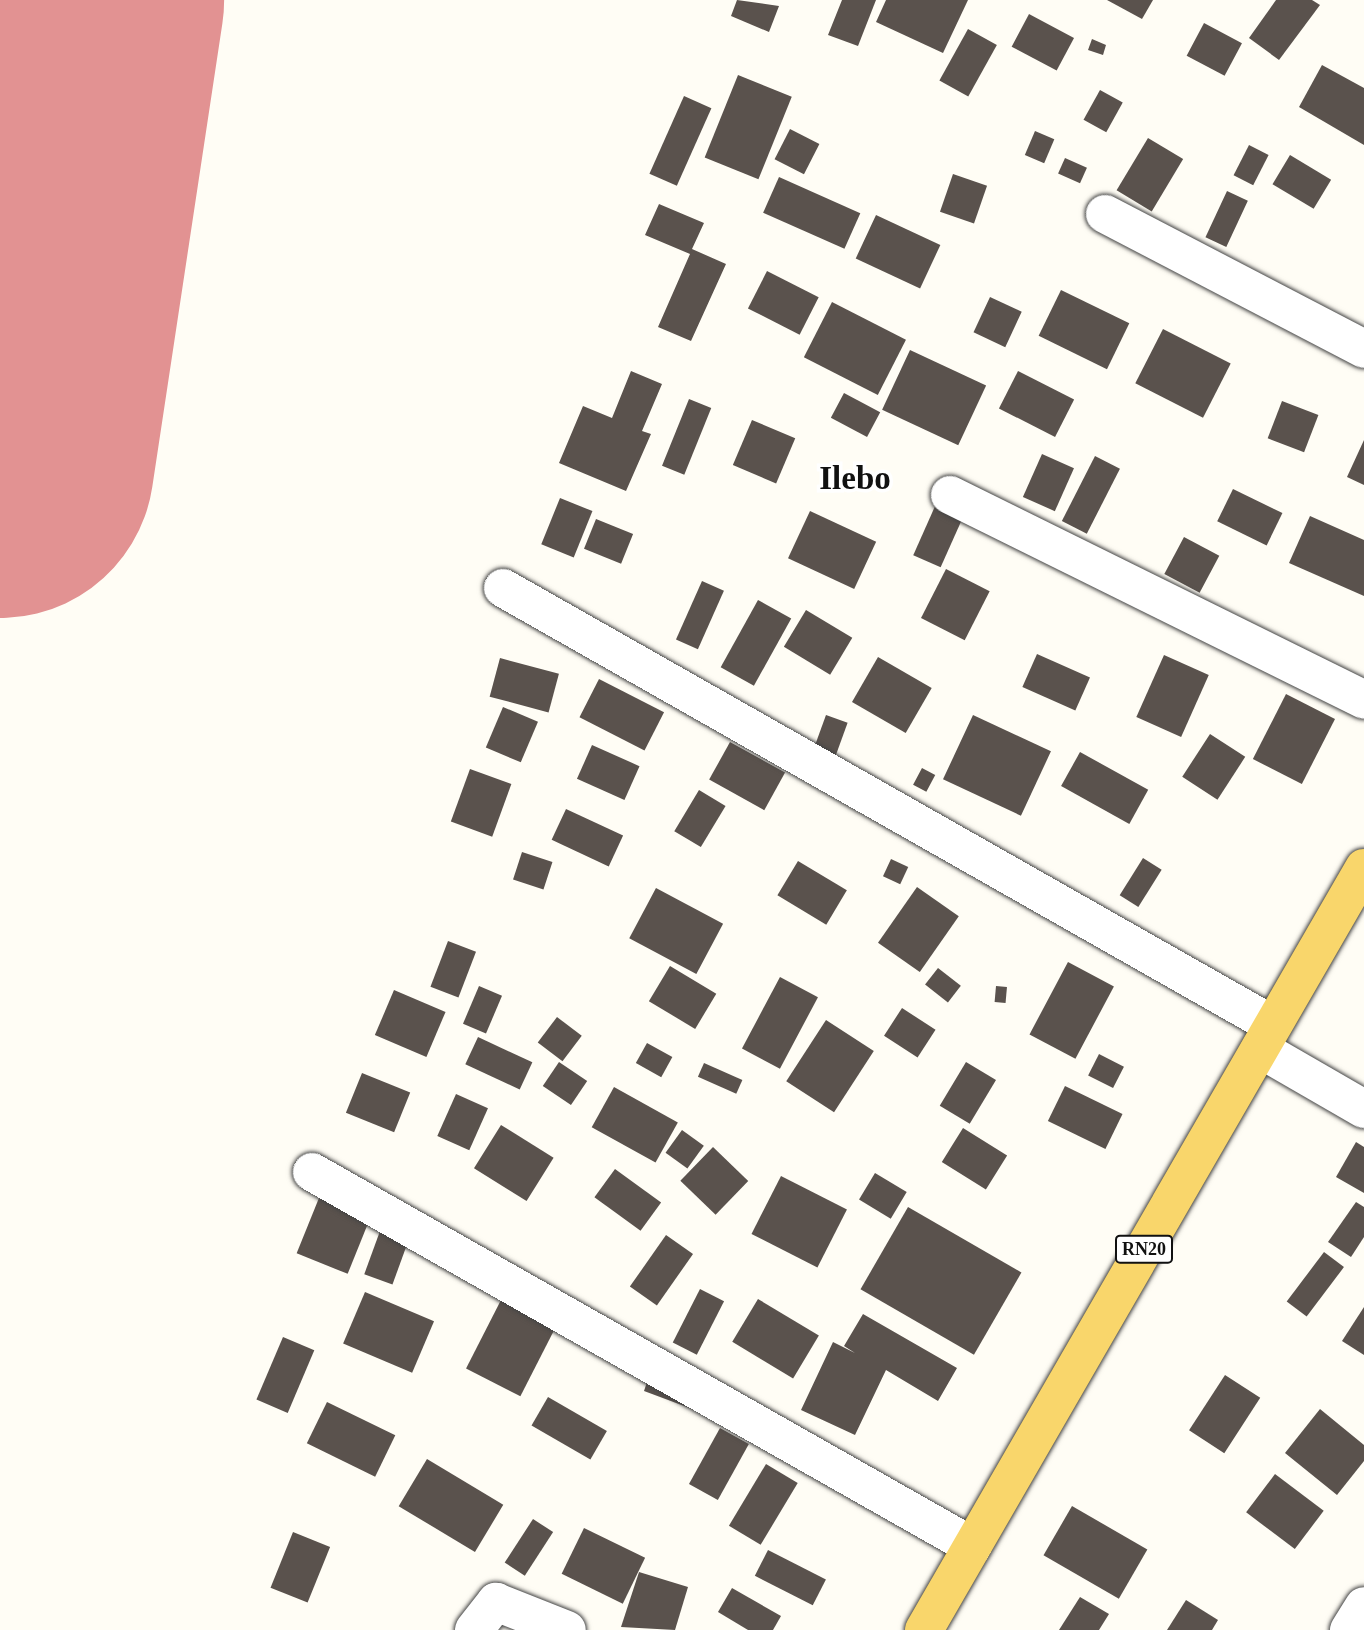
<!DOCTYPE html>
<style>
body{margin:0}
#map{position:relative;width:1364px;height:1630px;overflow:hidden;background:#fffdf5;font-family:Georgia,serif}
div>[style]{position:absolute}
.runway>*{height:308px;margin:-154px;padding:0 154px;transform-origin:154px;border-radius:154px;background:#e29292}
.building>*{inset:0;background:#5a524d;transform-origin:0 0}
.roads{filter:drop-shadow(0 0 2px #444) drop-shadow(0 0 2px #444)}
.street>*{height:38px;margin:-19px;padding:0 19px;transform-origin:19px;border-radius:19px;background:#fff}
.primary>*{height:38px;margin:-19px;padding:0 19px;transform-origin:19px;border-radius:19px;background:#f9d66b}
span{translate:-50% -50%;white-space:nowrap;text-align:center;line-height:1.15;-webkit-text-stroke:7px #fff;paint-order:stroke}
.shield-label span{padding:2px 5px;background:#fff;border:2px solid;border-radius:5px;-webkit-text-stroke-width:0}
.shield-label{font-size:18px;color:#111;font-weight:700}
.town-label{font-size:33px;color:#111;font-weight:700}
</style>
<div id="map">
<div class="runway">
<div style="left:0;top:464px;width:469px;rotate:-81.4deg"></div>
</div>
<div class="building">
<div style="clip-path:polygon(737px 0,779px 6px,769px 32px,731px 16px)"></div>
<div style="clip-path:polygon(842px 0,876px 0,858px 46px,828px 35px)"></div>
<div style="clip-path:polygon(886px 0,968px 0,943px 53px,876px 22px)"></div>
<div style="clip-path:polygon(1107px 0,1153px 0,1142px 19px)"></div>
<div style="clip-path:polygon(1276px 0,1312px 0,1320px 5px,1279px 60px,1249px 38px)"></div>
<div style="left:1029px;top:14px;width:51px;height:37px;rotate:28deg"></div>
<div style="left:1204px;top:23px;width:43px;height:37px;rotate:28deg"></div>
<div style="left:968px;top:29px;width:33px;height:59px;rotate:29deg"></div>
<div style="clip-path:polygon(1092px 39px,1106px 45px,1103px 55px,1088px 50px)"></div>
<div style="clip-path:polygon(1322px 65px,1364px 88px,1364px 145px,1299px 107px)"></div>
<div style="left:738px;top:75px;width:58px;height:89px;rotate:22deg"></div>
<div style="left:1100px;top:90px;width:26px;height:34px;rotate:29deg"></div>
<div style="left:684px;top:96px;width:30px;height:85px;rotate:24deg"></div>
<div style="left:790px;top:129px;width:33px;height:34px;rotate:27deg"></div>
<div style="left:1035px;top:131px;width:21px;height:26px;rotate:23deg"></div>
<div style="left:1148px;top:138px;width:41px;height:61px;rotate:31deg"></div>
<div style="left:1249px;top:145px;width:22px;height:34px;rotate:27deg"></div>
<div style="left:1290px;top:155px;width:48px;height:34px;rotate:31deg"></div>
<div style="left:1065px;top:158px;width:24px;height:17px;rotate:24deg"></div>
<div style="left:953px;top:174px;width:36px;height:40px;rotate:19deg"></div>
<div style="left:779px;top:177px;width:89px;height:39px;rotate:24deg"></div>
<div style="left:1227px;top:191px;width:23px;height:51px;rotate:25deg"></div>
<div style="clip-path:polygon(659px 204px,704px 223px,692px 249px,726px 264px,691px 341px,658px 327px,690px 254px,645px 235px)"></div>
<div style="left:876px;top:215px;width:71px;height:48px;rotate:25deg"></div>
<div style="left:767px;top:271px;width:58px;height:42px;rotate:27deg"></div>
<div style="left:1061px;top:290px;width:76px;height:51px;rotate:26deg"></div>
<div style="left:990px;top:297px;width:35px;height:39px;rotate:25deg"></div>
<div style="left:832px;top:302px;width:83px;height:62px;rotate:27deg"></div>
<div style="left:1163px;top:329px;width:76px;height:61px;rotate:27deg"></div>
<div style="left:910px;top:350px;width:84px;height:66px;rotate:25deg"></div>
<div style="clip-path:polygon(631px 371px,662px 384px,642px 431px,651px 434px,626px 491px,559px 463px,583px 406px,612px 418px)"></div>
<div style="left:1018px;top:371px;width:63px;height:42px;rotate:27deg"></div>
<div style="left:844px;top:393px;width:41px;height:28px;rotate:28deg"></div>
<div style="left:689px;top:399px;width:24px;height:72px;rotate:22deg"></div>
<div style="left:1282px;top:401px;width:39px;height:40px;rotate:21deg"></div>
<div style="left:752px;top:420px;width:47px;height:49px;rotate:23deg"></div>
<div style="clip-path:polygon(1364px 440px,1364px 485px,1347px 477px)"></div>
<div style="left:1042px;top:454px;width:35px;height:47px;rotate:24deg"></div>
<div style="left:1095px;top:456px;width:28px;height:73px;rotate:27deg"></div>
<div style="left:1233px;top:489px;width:55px;height:36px;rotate:26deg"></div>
<div style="left:560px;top:498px;width:35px;height:50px;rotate:22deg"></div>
<div style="left:936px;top:504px;width:30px;height:56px;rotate:24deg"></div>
<div style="left:810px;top:511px;width:73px;height:52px;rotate:25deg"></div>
<div style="clip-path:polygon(1310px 516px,1364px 540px,1364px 596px,1289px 563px)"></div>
<div style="left:596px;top:519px;width:40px;height:32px;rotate:22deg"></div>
<div style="left:1184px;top:537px;width:40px;height:42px;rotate:28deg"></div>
<div style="left:946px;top:569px;width:49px;height:55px;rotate:27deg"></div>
<div style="left:702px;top:581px;width:24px;height:64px;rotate:24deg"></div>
<div style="left:758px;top:600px;width:38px;height:77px;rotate:29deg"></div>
<div style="left:806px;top:610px;width:54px;height:43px;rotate:31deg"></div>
<div style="left:1037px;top:654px;width:58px;height:36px;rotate:24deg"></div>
<div style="left:1164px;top:655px;width:49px;height:68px;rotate:24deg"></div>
<div style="left:878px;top:657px;width:62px;height:52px;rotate:30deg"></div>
<div style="left:500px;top:658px;width:61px;height:40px;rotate:15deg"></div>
<div style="left:599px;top:679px;width:73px;height:43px;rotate:27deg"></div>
<div style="left:1286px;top:694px;width:55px;height:73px;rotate:27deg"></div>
<div style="left:503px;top:707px;width:38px;height:44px;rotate:23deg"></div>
<div style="left:826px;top:715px;width:23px;height:35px;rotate:20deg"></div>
<div style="left:973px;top:715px;width:86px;height:71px;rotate:25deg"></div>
<div style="left:1210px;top:734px;width:42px;height:51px;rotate:33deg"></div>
<div style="left:730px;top:742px;width:63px;height:43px;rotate:29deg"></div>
<div style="left:592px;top:745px;width:52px;height:37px;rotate:24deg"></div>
<div style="left:1080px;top:752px;width:78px;height:39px;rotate:29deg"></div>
<div style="left:922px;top:768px;width:15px;height:19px;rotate:28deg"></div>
<div style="left:470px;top:769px;width:44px;height:56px;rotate:20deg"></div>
<div style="left:699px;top:790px;width:31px;height:48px;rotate:31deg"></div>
<div style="left:566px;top:809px;width:63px;height:34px;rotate:25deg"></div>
<div style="left:522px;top:852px;width:32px;height:29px;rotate:18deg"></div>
<div style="left:1143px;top:858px;width:22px;height:44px;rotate:32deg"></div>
<div style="left:891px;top:859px;width:19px;height:19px;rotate:25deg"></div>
<div style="left:798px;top:861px;width:57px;height:40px;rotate:31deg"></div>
<div style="left:917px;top:887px;width:51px;height:68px;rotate:35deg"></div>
<div style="left:656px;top:888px;width:76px;height:57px;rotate:28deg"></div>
<div style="left:448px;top:941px;width:30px;height:49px;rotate:21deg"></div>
<div style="left:1068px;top:962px;width:52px;height:82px;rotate:28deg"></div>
<div style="left:670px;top:966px;width:54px;height:41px;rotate:31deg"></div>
<div style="left:938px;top:968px;width:29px;height:21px;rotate:38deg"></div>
<div style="left:780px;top:977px;width:43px;height:81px;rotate:28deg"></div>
<div style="left:479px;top:986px;width:25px;height:41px;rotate:23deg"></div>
<div style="left:996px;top:986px;width:11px;height:16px;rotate:5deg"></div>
<div style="left:394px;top:990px;width:56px;height:49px;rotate:23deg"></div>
<div style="left:902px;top:1008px;width:40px;height:33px;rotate:33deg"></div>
<div style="left:557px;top:1017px;width:31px;height:32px;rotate:37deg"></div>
<div style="left:826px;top:1020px;width:57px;height:73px;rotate:33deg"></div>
<div style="left:478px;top:1037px;width:60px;height:30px;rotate:25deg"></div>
<div style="left:647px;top:1043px;width:29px;height:23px;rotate:29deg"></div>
<div style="left:1099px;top:1054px;width:28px;height:24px;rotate:27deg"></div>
<div style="left:559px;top:1062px;width:34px;height:29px;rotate:34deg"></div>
<div style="left:966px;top:1062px;width:35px;height:51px;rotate:31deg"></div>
<div style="left:704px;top:1063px;width:42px;height:15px;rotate:24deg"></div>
<div style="left:362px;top:1073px;width:52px;height:43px;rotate:22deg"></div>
<div style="left:1065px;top:1086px;width:64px;height:39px;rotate:26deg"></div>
<div style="left:614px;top:1087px;width:73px;height:46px;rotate:29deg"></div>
<div style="left:456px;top:1094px;width:35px;height:46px;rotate:24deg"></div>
<div style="left:501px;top:1125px;width:62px;height:51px;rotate:32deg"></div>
<div style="left:963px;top:1128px;width:52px;height:40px;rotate:32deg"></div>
<div style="left:682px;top:1130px;width:27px;height:28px;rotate:36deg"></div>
<div style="clip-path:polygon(1356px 1142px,1364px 1147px,1364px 1193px,1336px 1177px)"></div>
<div style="left:713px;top:1147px;width:49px;height:47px;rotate:44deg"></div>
<div style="left:615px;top:1169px;width:57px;height:35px;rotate:36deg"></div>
<div style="left:875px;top:1173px;width:37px;height:31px;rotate:31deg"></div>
<div style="left:781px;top:1176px;width:74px;height:65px;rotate:27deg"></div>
<div style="left:321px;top:1193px;width:55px;height:65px;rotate:22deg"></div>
<div style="clip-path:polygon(1356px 1202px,1364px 1207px,1364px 1237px,1351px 1257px,1328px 1242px)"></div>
<div style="left:908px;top:1207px;width:131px;height:95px;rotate:30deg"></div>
<div style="left:380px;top:1231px;width:30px;height:46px;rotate:20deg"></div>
<div style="left:666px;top:1235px;width:33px;height:63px;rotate:35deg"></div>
<div style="left:1324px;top:1252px;width:25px;height:62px;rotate:37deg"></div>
<div style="left:700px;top:1289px;width:27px;height:60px;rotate:27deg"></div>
<div style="left:365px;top:1292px;width:75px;height:56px;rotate:23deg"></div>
<div style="left:758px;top:1299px;width:71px;height:50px;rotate:31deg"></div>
<div style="left:501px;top:1300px;width:61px;height:77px;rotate:27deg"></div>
<div style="clip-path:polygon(1364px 1307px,1364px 1355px,1342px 1341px)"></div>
<div style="clip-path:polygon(863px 1314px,957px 1368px,938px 1401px,886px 1370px,855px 1435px,801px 1410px,833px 1342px,855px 1353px,844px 1346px)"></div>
<div style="left:283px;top:1337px;width:34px;height:68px;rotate:23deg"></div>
<div style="left:1225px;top:1375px;width:42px;height:66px;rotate:33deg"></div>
<div style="clip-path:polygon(648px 1379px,695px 1410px,644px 1391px)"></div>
<div style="left:548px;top:1397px;width:68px;height:33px;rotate:30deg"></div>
<div style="left:327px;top:1402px;width:76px;height:46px;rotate:26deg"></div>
<div style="clip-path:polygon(1320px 1409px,1364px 1445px,1364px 1461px,1337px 1495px,1285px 1453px)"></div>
<div style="left:720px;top:1428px;width:33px;height:64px;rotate:29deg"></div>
<div style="left:427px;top:1459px;width:89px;height:55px;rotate:31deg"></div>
<div style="left:766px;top:1464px;width:37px;height:72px;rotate:31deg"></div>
<div style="left:1275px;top:1474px;width:61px;height:48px;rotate:37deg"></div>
<div style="left:1072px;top:1506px;width:87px;height:57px;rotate:30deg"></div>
<div style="left:533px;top:1519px;width:24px;height:52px;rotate:33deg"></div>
<div style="left:584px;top:1528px;width:68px;height:51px;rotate:26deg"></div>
<div style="left:293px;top:1532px;width:40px;height:60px;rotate:22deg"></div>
<div style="left:768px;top:1550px;width:65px;height:29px;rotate:27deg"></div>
<div style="clip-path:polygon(639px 1572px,688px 1587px,675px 1630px,621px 1627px)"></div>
<div style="clip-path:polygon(732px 1588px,781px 1616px,773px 1630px,748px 1630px,718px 1612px)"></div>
<div style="clip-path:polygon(1080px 1597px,1109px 1614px,1099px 1630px,1059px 1630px)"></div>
<div style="clip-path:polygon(1186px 1600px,1218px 1620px,1212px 1630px,1167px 1630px)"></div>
</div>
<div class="roads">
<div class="street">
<div style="left:1105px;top:214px;width:292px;rotate:27.5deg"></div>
<div style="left:950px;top:495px;width:462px;rotate:26.3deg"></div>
<div style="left:503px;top:588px;width:885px;rotate:29.58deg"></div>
<div style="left:1260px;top:1049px;width:120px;rotate:30deg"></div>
<div style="left:312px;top:1172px;width:759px;rotate:29.54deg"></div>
<div style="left:474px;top:1630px;width:36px;rotate:-52deg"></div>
<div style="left:496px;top:1602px;width:76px;rotate:21.5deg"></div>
<div style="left:1349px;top:1630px;width:28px;rotate:-58deg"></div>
</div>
<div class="primary">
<div style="left:924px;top:1630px;width:880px;rotate:-60deg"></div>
</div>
</div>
<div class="shield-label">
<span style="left:1144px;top:1249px">RN20</span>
</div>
<div class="town-label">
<span style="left:855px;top:479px">Ilebo</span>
</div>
</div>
